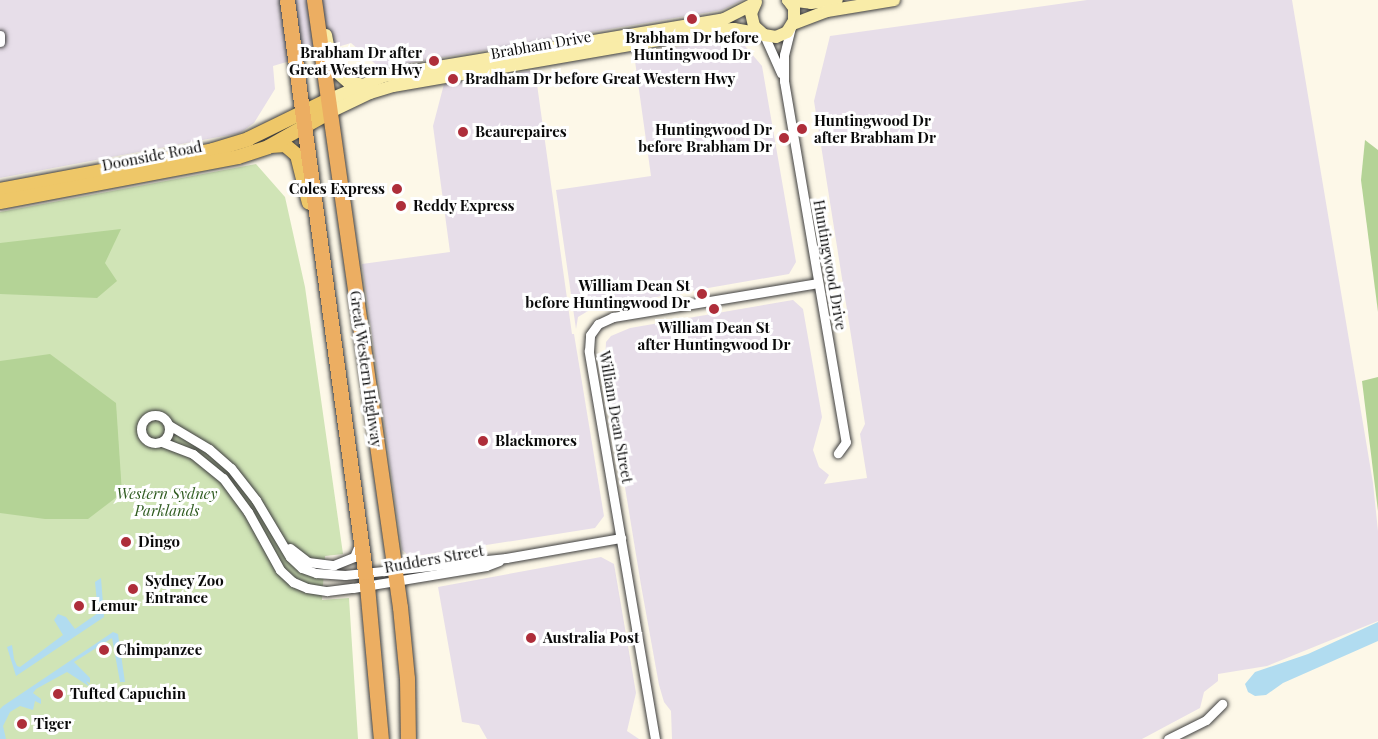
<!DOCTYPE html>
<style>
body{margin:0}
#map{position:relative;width:1378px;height:739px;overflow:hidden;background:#fdf8e8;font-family:"Playfair Display",serif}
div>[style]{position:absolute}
.industrial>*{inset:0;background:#e7dee9}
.green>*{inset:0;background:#d0e4b6}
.forest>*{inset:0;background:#b4d396}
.water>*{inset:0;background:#b1dcf0}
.roads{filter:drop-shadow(0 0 2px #3d3d3d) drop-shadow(0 0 2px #3d3d3d)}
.minor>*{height:9px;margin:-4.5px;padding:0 4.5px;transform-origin:4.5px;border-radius:4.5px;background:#fff}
.minor>.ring{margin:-4.5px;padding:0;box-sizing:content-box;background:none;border:9px solid #fff;border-radius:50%}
.secondary>*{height:12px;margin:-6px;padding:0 6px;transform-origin:6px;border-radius:6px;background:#f9eca8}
.primary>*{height:14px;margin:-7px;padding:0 7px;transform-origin:7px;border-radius:7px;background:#eec768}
.trunk>*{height:15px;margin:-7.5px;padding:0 7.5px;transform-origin:7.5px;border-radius:7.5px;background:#ecae62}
.dots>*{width:16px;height:16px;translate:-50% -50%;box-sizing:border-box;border:3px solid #fff;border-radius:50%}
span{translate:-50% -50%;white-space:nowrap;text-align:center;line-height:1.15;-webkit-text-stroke:6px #fff;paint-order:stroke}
.poi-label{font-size:15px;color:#0a0a0a;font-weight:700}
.right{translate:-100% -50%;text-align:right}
.left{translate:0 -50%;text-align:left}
.street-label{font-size:15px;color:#0a0a0a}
.park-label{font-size:15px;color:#2f5b20;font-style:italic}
</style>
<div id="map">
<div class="industrial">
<div style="clip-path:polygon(0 0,743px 0,722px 10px,380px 68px,351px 43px,273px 66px,275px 89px,254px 123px,240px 133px,0 178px)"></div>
<div style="clip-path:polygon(1087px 0,1292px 0,1373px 483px,1378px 531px,1378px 621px,1267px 666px,1218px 674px,1218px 681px,1204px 692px,1200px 708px,1142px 739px,672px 739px,671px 711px,664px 702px,659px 685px,641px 585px,605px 365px,606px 342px,611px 336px,630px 328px,793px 300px,803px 309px,822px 417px,813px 450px,819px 467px,829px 475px,824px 484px,867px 478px,860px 434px,865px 424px,814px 101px,830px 36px)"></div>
<div style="clip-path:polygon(727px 39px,745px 46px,762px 66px,796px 262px,789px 274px,651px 298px,603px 302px,578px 317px,576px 329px,556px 190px,651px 176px,634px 54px)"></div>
<div style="clip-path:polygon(535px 70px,572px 334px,574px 334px,604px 516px,595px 528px,410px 557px,402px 550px,362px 264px,450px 252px,433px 126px,444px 84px)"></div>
<div style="clip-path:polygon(601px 557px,614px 564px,636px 693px,627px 731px,639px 739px,487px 739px,479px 725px,462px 722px,438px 587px)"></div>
</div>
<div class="green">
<div style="clip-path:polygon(256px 164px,285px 197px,305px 287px,343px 554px,325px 556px,322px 600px,349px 598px,358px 739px,0 739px,0 212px)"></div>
</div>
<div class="forest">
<div style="clip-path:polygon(1365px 140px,1378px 150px,1378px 312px,1361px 180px)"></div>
<div style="clip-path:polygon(121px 229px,105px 263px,117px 281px,97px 298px,0 294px,0 243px)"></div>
<div style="clip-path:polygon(50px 354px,116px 403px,122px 493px,88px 519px,45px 519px,0 513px,0 361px)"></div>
<div style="clip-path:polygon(1378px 377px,1378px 511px,1362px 381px)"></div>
</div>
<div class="water">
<div style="clip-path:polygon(101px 578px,104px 617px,16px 676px,7px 647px,12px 645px,14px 659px,17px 666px,20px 667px,63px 635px,54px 620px,58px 614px,66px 617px,75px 629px,98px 613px,95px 582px)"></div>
<div style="clip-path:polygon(1378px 622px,1378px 641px,1283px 683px,1266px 695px,1255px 696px,1248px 692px,1245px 684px,1255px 672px,1308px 654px)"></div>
<div style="clip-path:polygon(113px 632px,118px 634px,125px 682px,120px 682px,112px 638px,74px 662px,90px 678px,90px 683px,86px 681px,90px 687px,67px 672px,36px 689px,33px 693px,41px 699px,41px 704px,35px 701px,33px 710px,20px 706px,10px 712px,3px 726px,6px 739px,0 739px,0 709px,3px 706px)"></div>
</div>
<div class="roads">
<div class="minor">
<div style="left:791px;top:27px;width:29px;rotate:104deg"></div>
<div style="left:784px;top:55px;width:26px;rotate:90deg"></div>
<div style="left:784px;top:81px;width:366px;rotate:80.3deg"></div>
<div style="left:846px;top:442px;width:14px;rotate:126deg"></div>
<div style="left:0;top:35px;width:7px;rotate:90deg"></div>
<div style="left:764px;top:35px;width:42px;rotate:65.9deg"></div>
<div class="ring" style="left:141px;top:415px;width:19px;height:19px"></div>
<div style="left:169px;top:425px;width:47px;rotate:31deg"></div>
<div style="left:209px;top:449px;width:29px;rotate:41deg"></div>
<div style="left:231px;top:468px;width:41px;rotate:52deg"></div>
<div style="left:256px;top:500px;width:66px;rotate:59.2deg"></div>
<div style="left:290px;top:557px;width:16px;rotate:43deg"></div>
<div style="left:302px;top:568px;width:15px;rotate:20deg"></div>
<div style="left:316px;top:573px;width:29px;rotate:4deg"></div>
<div style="left:345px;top:575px;width:162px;rotate:-6deg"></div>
<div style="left:506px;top:558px;width:117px;rotate:-9.9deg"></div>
<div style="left:162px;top:442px;width:33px;rotate:21deg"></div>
<div style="left:193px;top:454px;width:38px;rotate:39deg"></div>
<div style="left:223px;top:478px;width:42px;rotate:53.7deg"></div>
<div style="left:248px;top:512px;width:66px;rotate:61.1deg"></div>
<div style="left:280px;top:570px;width:18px;rotate:43deg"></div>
<div style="left:293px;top:582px;width:15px;rotate:23deg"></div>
<div style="left:307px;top:588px;width:20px;rotate:9deg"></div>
<div style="left:327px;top:591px;width:26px;rotate:-7deg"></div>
<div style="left:353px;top:588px;width:135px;rotate:-9.4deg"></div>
<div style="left:486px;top:566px;width:14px;rotate:-21deg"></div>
<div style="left:290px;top:548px;width:23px;rotate:38deg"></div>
<div style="left:308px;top:562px;width:26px;rotate:7deg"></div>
<div style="left:334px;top:565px;width:22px;rotate:-22deg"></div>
<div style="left:354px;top:557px;width:13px;rotate:-67deg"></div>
<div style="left:655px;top:739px;width:394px;rotate:-99.7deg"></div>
<div style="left:589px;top:351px;width:16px;rotate:-86deg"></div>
<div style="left:590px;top:335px;width:14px;rotate:-54deg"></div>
<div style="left:598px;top:324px;width:17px;rotate:-25deg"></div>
<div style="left:613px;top:317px;width:208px;rotate:-9.4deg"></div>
<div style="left:1168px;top:739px;width:42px;rotate:-26.6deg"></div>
<div style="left:1206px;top:720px;width:23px;rotate:-45deg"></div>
</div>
<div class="secondary">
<div style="left:788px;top:0;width:23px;rotate:7deg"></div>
<div style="left:811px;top:3px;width:26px;rotate:-7deg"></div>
<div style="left:756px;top:2px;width:12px;rotate:114deg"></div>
<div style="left:751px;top:13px;width:13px;rotate:77deg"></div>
<div style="left:754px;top:26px;width:13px;rotate:42deg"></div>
<div style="left:764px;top:35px;width:12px;rotate:9deg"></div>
<div style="left:776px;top:37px;width:12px;rotate:-24deg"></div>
<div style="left:787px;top:32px;width:13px;rotate:-58deg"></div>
<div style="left:794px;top:21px;width:13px;rotate:-90deg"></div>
<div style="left:794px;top:8px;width:10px;rotate:-127deg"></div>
<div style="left:793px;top:24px;width:36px;rotate:-21deg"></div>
<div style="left:827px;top:11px;width:68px;rotate:-9.3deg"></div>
<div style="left:326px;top:35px;width:21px;rotate:79deg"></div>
<div style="left:330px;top:56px;width:20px;rotate:63deg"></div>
<div style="left:339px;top:74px;width:13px;rotate:42deg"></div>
<div style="left:349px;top:83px;width:11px;rotate:5deg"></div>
<div style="left:328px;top:100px;width:61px;rotate:-23.2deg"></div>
<div style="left:384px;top:76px;width:345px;rotate:-9.5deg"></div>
<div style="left:724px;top:19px;width:35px;rotate:-27deg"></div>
<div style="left:330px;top:112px;width:44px;rotate:-25.4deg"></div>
<div style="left:370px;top:93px;width:24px;rotate:-17deg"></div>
<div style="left:393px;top:86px;width:328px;rotate:-9.8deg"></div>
<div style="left:716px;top:30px;width:18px;rotate:-3deg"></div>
<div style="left:734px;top:29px;width:27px;rotate:10deg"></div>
</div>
<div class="primary">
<div style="left:271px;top:146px;width:14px;rotate:-4deg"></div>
<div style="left:285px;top:145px;width:16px;rotate:40deg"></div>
<div style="left:297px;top:155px;width:49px;rotate:76deg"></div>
<div style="left:0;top:190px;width:217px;rotate:-10.6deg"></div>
<div style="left:213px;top:150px;width:37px;rotate:-17deg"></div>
<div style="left:248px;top:139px;width:89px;rotate:-26deg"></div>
<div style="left:0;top:202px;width:242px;rotate:-10.7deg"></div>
<div style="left:238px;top:157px;width:32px;rotate:-18deg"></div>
<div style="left:268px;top:147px;width:71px;rotate:-29.4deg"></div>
</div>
<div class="trunk">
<div style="left:287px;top:0;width:591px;rotate:82.23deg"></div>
<div style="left:367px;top:586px;width:154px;rotate:84.8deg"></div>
<div style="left:314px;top:0;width:613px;rotate:81.94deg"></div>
<div style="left:400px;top:607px;width:71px;rotate:84.4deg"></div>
<div style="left:407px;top:678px;width:61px;rotate:89.1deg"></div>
</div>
</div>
<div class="dots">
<div style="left:692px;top:19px;background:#ae2e3a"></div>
<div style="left:434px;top:61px;background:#ae2e3a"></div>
<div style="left:453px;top:79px;background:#ae2e3a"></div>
<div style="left:802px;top:129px;background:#ae2e3a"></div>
<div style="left:463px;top:132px;background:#ae2e3a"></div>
<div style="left:784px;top:138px;background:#ae2e3a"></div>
<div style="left:397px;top:189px;background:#ae2e3a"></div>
<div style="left:401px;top:206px;background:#ae2e3a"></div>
<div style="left:702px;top:294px;background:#ae2e3a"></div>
<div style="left:714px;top:309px;background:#ae2e3a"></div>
<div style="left:483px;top:441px;background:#ae2e3a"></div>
<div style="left:126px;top:542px;background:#ae2e3a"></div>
<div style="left:133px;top:589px;background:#ae2e3a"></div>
<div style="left:79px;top:606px;background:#ae2e3a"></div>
<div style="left:531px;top:638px;background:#ae2e3a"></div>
<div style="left:104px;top:650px;background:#ae2e3a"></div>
<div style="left:58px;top:694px;background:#ae2e3a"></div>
<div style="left:22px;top:724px;background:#ae2e3a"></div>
</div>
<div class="poi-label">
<span style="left:692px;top:46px">Brabham Dr before<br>Huntingwood Dr</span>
<span class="right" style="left:422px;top:61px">Brabham Dr after<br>Great Western Hwy</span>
<span class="left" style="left:465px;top:79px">Bradham Dr before Great Western Hwy</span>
<span class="left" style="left:814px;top:129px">Huntingwood Dr<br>after Brabham Dr</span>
<span class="right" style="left:772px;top:138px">Huntingwood Dr<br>before Brabham Dr</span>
<span class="left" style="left:475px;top:132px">Beaurepaires</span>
<span class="right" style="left:385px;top:189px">Coles Express</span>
<span class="left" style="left:413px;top:206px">Reddy Express</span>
<span class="right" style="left:690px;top:294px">William Dean St<br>before Huntingwood Dr</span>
<span style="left:714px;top:336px">William Dean St<br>after Huntingwood Dr</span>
<span class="left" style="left:495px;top:441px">Blackmores</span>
<span class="left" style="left:138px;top:542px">Dingo</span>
<span class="left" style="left:145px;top:589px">Sydney Zoo<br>Entrance</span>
<span class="left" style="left:91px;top:606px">Lemur</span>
<span class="left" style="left:543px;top:638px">Australia Post</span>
<span class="left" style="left:116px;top:650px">Chimpanzee</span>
<span class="left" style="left:70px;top:694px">Tufted Capuchin</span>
<span class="left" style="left:34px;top:724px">Tiger</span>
</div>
<div class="street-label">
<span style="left:541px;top:45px;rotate:-10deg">Brabham Drive</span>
<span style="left:152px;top:156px;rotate:-11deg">Doonside Road</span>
<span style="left:830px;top:265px;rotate:80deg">Huntingwood Drive</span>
<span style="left:366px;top:369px;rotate:82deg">Great Western Highway</span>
<span style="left:616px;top:417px;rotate:80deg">William Dean Street</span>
<span style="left:434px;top:559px;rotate:-10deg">Rudders Street</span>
</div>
<div class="park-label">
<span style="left:167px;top:502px">Western Sydney<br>Parklands</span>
</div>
</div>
